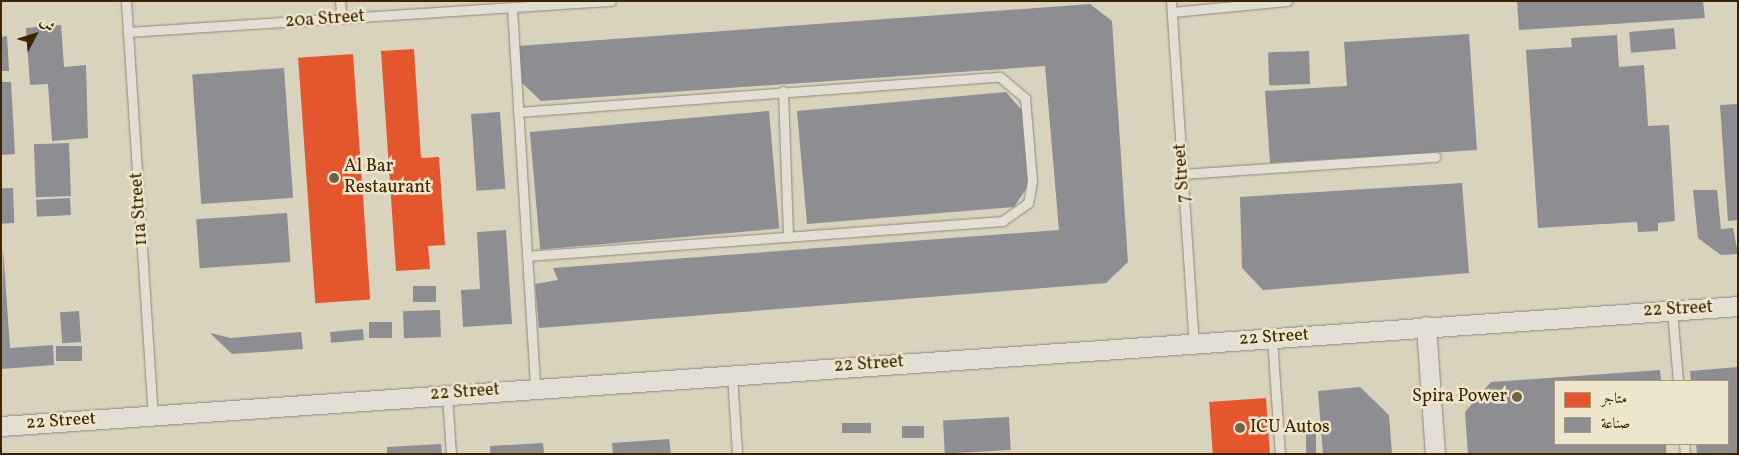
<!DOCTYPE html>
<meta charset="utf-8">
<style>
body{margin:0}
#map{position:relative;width:1739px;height:455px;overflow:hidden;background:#d9d2bd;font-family:Vollkorn,Amiri,serif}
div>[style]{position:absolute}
.shops>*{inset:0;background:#e4572e;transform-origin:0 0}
.industry>*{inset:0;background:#8d8d92;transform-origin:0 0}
.roads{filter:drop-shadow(0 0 1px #908878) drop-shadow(0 0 1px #908878)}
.lane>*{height:9px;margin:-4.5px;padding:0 4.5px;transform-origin:4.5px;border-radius:4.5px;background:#e2ded3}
.street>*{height:19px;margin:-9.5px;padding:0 9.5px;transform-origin:9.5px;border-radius:9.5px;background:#e2ded3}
.dots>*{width:14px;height:14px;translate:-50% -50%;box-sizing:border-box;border:2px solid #eee6cc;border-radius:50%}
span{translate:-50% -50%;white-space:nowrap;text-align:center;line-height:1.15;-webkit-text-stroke:5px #eee6cc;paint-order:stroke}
.street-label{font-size:18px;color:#3c2403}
.poi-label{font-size:18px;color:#3c2403}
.left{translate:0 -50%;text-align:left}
.right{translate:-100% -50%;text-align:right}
.frame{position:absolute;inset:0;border:2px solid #3c2403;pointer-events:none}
.legend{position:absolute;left:1554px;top:380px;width:175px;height:65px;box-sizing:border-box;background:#eee6cc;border:1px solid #a7987c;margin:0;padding:6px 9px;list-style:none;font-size:15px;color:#3c2403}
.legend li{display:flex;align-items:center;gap:10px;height:25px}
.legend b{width:25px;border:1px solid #a7987c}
.north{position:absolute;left:10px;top:10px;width:50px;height:50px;-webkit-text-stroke:4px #eee6cc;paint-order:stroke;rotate:50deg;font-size:14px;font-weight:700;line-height:20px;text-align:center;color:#3c2403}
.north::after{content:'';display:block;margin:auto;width:18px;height:22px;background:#3c2403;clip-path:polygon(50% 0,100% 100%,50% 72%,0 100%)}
</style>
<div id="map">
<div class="shops">
<div style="clip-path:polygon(414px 49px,421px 158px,439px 157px,445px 245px,428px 246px,430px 269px,396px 271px,381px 51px)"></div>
<div style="left:353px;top:54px;width:246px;height:55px;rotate:86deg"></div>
<div style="left:1266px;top:398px;width:56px;height:57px;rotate:86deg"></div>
</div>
<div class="industry">
<div style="clip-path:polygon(1517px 1px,1703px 1px,1705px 18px,1519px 30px)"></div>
<div style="clip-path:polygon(1090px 4px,1112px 21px,1128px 262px,1106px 283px,539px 328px,535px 284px,558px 280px,553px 268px,1059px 230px,1045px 66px,541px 101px,520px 81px,518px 46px)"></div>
<div style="clip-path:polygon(61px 25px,64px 67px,86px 65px,88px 138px,52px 141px,48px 84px,30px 85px,26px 28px)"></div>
<div style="left:1674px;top:28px;width:21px;height:45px;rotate:85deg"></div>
<div style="clip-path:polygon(1469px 34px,1477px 150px,1270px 163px,1265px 91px,1347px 86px,1344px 42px)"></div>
<div style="clip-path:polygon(1617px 35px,1619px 67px,1644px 65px,1648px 126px,1669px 125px,1675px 221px,1658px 223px,1658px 231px,1638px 232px,1637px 222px,1538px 228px,1526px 50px,1572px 47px,1571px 38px)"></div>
<div style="clip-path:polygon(7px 36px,9px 71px,1px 71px,1px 37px)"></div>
<div style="left:1309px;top:51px;width:33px;height:41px;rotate:88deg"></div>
<div style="left:284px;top:68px;width:130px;height:92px;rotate:86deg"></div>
<div style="clip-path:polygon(1px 82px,11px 82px,15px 154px,1px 155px)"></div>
<div style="clip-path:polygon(1006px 92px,1025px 114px,1030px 183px,1014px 207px,807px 224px,797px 111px)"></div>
<div style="clip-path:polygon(1738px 104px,1738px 220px,1728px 221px,1720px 105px)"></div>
<div style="left:769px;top:111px;width:118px;height:240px;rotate:85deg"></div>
<div style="left:500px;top:112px;width:77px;height:29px;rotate:86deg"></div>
<div style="left:69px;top:143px;width:53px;height:35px;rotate:88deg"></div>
<div style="clip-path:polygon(1462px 183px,1469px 273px,1263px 290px,1242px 268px,1240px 197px)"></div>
<div style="left:13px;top:188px;width:35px;height:12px;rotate:88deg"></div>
<div style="clip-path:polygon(1693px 190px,1717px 190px,1721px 229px,1733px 228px,1738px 254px,1721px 255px,1698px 238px)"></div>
<div style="left:70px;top:198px;width:17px;height:34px;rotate:87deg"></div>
<div style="left:287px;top:213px;width:49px;height:91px;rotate:86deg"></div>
<div style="clip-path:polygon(506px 230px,512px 324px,463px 327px,461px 290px,480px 289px,477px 232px)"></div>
<div style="clip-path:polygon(3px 248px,10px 348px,53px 345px,54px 365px,1px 369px)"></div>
<div style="left:436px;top:286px;width:16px;height:23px;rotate:90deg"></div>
<div style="left:440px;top:310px;width:27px;height:37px;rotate:88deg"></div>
<div style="left:79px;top:311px;width:31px;height:19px;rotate:86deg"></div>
<div style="left:369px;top:322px;width:23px;height:16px"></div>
<div style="left:363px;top:329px;width:11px;height:33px;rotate:85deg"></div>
<div style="clip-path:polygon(301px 332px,303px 349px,232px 354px,210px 333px,231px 338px)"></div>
<div style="left:56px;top:346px;width:26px;height:15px"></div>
<div style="clip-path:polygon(1738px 367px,1738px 454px,1697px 454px,1696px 444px,1728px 444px,1728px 381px,1691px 381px,1690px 371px)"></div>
<div style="clip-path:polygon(1660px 370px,1661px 381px,1555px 381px,1555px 444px,1666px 444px,1666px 454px,1468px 454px,1465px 412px,1491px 382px)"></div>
<div style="clip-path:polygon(1360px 387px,1389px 415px,1392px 454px,1323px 454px,1318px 391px)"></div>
<div style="left:1009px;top:417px;width:33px;height:66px;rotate:87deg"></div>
<div style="left:1306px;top:422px;width:10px;height:32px"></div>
<div style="left:871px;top:423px;width:10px;height:29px;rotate:90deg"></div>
<div style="left:902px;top:426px;width:22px;height:12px"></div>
<div style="clip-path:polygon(669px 439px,671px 454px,613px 454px,612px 443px)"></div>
<div style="clip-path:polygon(543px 443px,544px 454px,490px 454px,490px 446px)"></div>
<div style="clip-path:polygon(441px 444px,442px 454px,387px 454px,387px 447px)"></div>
</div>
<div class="roads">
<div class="lane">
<div style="left:126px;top:1px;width:416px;rotate:86.3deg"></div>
<div style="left:340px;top:1px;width:18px;rotate:84deg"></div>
<div style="left:1171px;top:1px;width:344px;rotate:86.2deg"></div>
<div style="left:512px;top:8px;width:381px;rotate:86.5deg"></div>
<div style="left:1172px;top:12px;width:116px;rotate:-5.5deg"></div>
<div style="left:128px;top:32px;width:484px;rotate:-3.7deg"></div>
<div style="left:783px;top:91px;width:146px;rotate:88deg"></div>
<div style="left:518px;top:112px;width:483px;rotate:-4.2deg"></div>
<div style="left:1000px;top:77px;width:33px;rotate:40deg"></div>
<div style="left:1025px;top:98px;width:83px;rotate:85.2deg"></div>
<div style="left:1032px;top:181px;width:22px;rotate:100deg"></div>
<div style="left:1028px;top:203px;width:32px;rotate:145deg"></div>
<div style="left:1002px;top:221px;width:476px;rotate:175.8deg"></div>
<div style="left:1183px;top:174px;width:253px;rotate:-3.9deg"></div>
<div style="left:1672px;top:310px;width:71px;rotate:85.2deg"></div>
<div style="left:1272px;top:338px;width:116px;rotate:86.1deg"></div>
<div style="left:732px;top:374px;width:80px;rotate:86.4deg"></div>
<div style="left:447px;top:395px;width:59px;rotate:86.1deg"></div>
<div style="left:1684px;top:444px;width:10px;rotate:84deg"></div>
</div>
<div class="street">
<div style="left:1426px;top:326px;width:128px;rotate:86deg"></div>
<div style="left:1px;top:426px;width:1741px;rotate:-3.95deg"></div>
</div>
</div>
<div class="dots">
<div style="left:334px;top:178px;background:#736144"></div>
<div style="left:1517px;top:397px;background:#736144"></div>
<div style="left:1240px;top:428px;background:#736144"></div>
</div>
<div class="street-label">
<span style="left:325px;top:20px;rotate:-4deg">20a Street</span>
<span style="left:1183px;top:173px;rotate:-94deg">7 Street</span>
<span style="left:140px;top:209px;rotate:-94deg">11a Street</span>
<span style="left:1678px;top:310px;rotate:-3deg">22 Street</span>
<span style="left:1274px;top:338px;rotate:-4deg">22 Street</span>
<span style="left:869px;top:365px;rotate:-4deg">22 Street</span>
<span style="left:465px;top:393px;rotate:-4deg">22 Street</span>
<span style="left:61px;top:422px;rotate:-4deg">22 Street</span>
</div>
<div class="poi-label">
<span class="left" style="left:344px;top:178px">Al Bar<br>Restaurant</span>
<span class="right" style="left:1507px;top:397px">Spira Power</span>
<span class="left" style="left:1250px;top:428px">ICU Autos</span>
</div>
<div class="frame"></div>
<ul class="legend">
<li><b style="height:14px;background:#e4572e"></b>متاجر</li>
<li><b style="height:14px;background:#8d8d92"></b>صناعة</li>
</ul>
<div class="north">ش</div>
</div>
